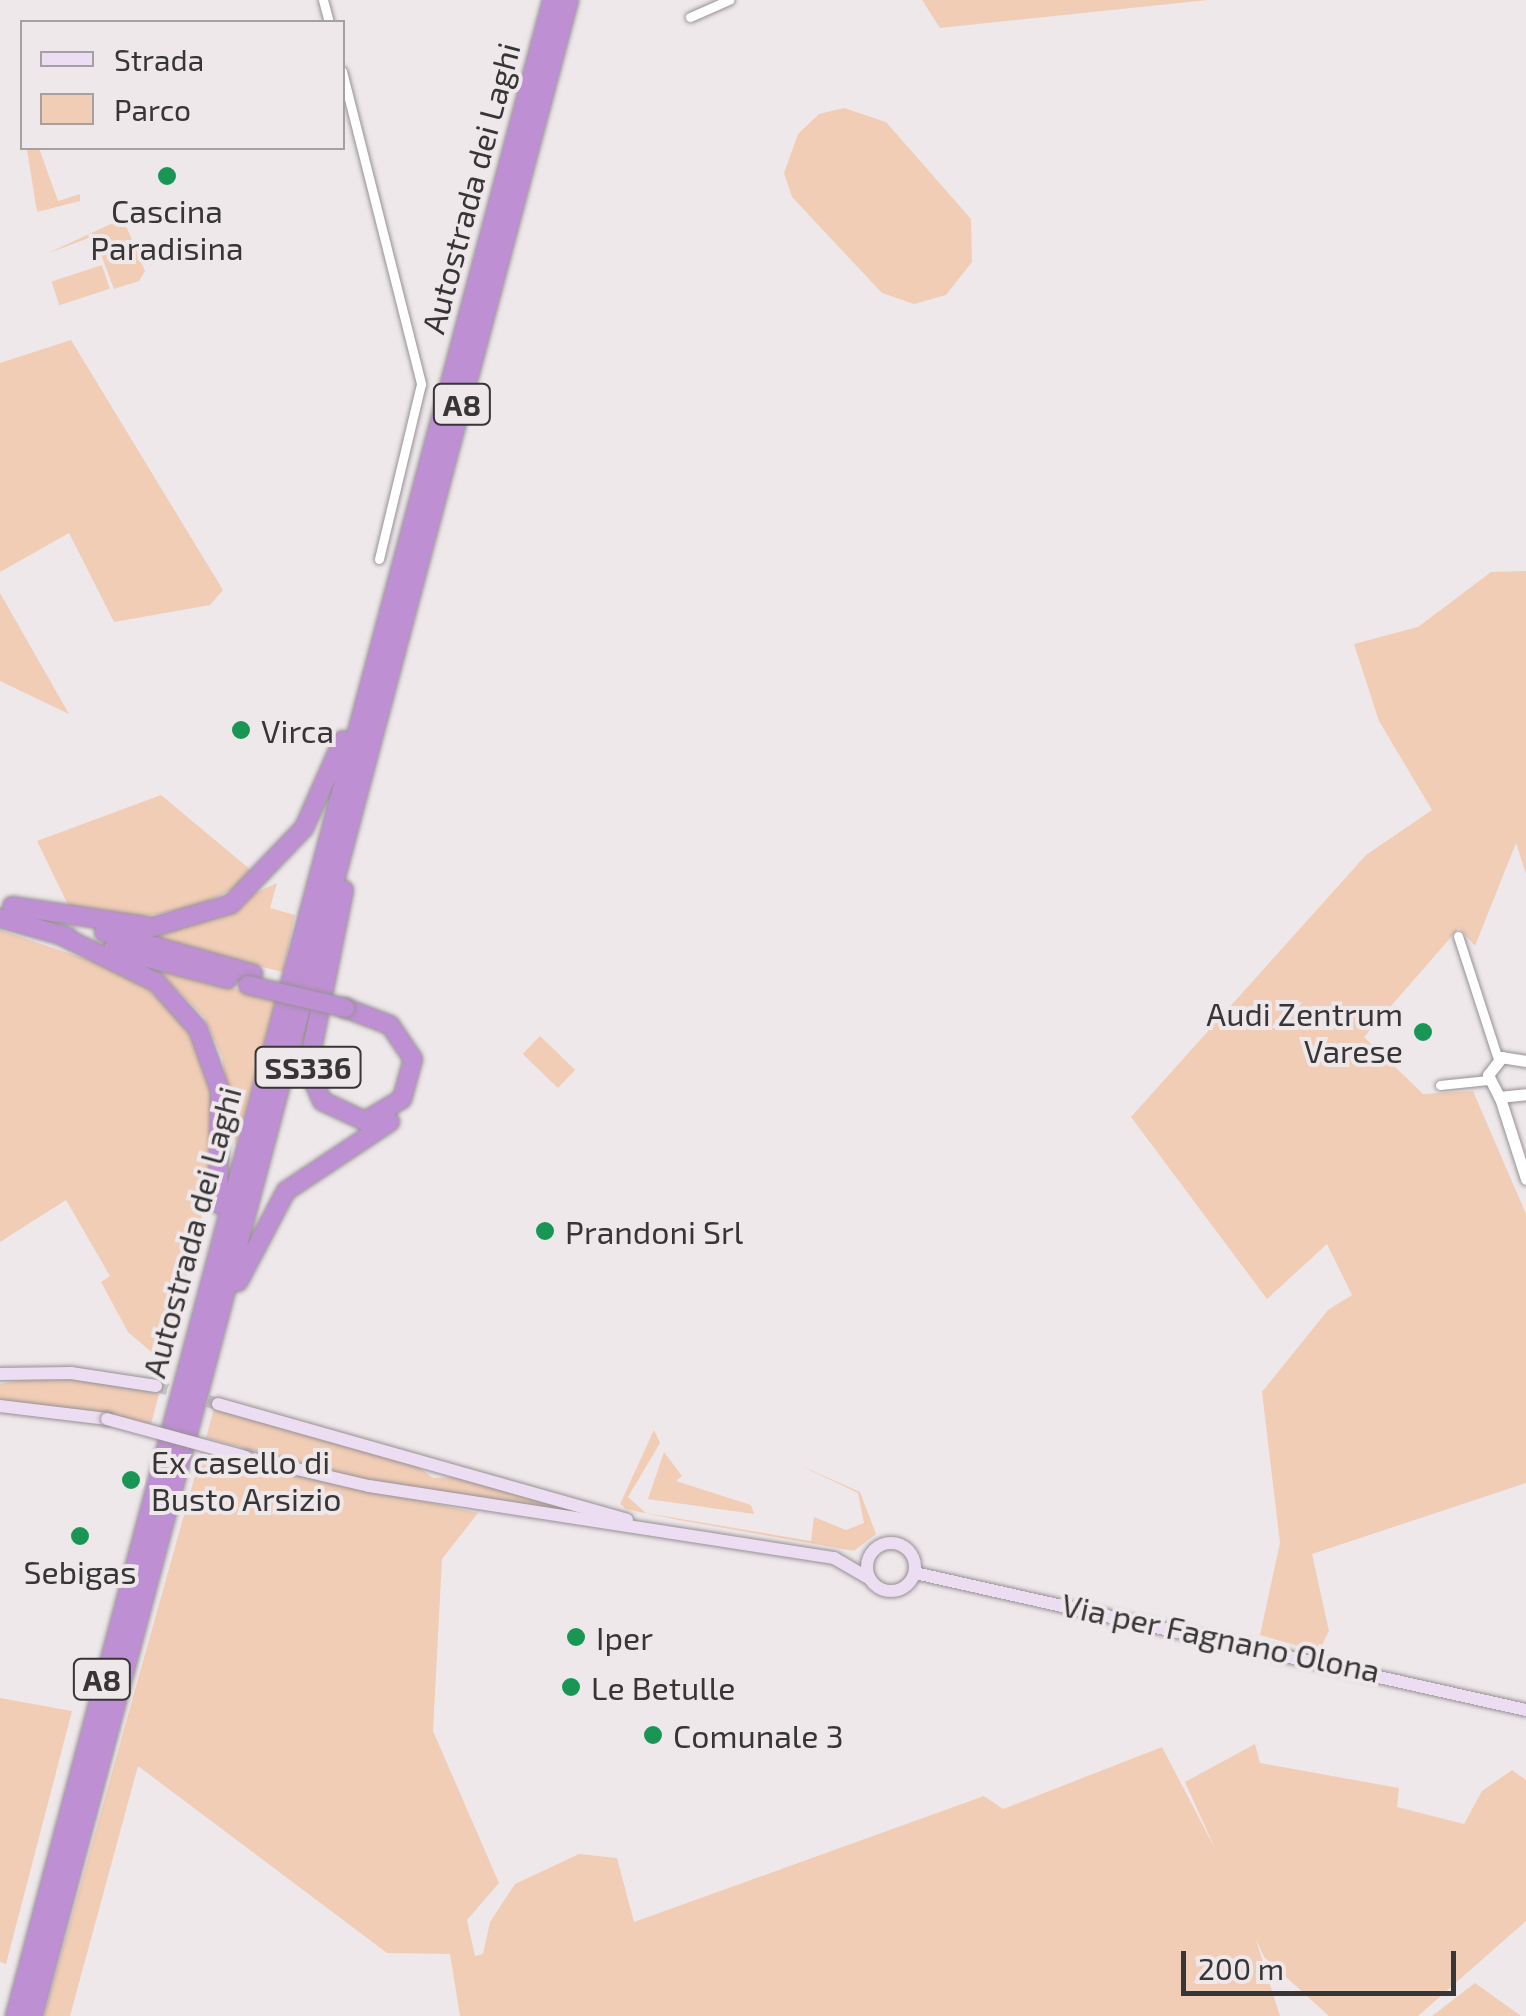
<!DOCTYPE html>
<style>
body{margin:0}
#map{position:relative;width:1526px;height:2016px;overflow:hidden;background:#eee8eb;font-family:"Exo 2",sans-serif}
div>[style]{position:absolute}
.green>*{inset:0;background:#f1cdb6;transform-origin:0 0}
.secondary-tunnel>*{height:12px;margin-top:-6px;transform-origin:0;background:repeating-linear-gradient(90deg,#c9c4c7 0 12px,transparent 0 18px)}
.roads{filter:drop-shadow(0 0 2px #979194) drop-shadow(0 0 2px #979194)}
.minor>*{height:9px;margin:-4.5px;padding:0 4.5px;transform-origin:4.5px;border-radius:4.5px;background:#fff}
.tertiary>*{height:11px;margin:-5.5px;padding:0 5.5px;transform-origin:5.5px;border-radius:5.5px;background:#fff}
.secondary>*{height:12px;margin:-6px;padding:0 6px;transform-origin:6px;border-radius:6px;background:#ecddf2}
.secondary>.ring{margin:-6px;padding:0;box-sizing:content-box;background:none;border:12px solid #ecddf2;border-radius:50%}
.motorway>*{height:18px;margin:-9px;padding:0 9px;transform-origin:9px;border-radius:9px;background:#be8fd2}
.bridges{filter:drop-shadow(0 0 2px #979194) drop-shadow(0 0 2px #979194)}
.secondary-bridge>*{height:12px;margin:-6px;padding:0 6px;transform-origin:6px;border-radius:6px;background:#ecddf2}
.motorway-bridge>*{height:18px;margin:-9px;padding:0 9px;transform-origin:9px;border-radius:9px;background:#be8fd2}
.dots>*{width:28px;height:28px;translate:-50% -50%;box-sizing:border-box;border:5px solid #eee8eb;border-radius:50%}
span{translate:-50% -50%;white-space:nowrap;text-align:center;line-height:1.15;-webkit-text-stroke:8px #eee8eb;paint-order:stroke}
.shield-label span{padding:2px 8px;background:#eee8eb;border:2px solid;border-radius:8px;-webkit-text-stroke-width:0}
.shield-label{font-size:30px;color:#373536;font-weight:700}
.street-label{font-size:32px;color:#373536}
.poi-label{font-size:32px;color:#373536}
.left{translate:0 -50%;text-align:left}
.right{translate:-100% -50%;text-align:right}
.legend{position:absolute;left:20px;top:20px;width:325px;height:130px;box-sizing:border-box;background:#eee8eb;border:2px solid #a5a0a3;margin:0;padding:12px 18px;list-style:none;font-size:30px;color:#373536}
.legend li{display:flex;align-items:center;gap:20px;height:50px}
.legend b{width:50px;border:2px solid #a5a0a3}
.scale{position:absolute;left:1181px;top:1951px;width:275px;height:45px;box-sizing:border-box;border:5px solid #373536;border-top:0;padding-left:12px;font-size:30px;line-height:35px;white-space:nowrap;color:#373536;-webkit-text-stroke:8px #eee8eb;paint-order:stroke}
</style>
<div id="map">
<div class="green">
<div style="clip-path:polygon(922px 0,1208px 0,940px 28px)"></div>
<div style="clip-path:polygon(844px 108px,886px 122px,971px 219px,972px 262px,946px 295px,914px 304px,882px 293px,792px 197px,784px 173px,798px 134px,819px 114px)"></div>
<div style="clip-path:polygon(39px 148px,58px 201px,80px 194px,80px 201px,37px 212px,27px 150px)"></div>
<div style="clip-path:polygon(115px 222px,127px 228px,145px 271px,139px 281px,114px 289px,94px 236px,46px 254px)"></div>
<div style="left:102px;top:265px;width:25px;height:53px;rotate:72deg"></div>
<div style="clip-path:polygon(71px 340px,223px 590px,210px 605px,114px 622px,69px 533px,0 572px,0 363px)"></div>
<div style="clip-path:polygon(1526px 571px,1526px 874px,1516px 843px,1475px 946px,1459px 928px,1364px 1037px,1423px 1094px,1473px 1091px,1526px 1214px,1526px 1483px,1312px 1554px,1329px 1631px,1320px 1649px,1305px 1648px,1260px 1635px,1280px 1543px,1262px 1392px,1328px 1310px,1352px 1295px,1327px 1244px,1267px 1299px,1131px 1117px,1366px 855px,1432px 810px,1379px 721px,1354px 644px,1418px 627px,1491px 572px)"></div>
<div style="clip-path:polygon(0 593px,69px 714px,0 681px)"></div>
<div style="clip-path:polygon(161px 795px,258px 876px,197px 907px,138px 917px,71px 911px,37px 841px)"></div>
<div style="clip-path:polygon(277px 883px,270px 908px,295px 915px,283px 972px,125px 934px,168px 933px)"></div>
<div style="clip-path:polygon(0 930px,130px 974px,188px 1024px,210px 1077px,215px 1165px,164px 1363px,128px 1332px,101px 1282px,110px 1276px,66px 1200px,0 1242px)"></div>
<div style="clip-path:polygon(154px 966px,276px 1000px,236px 1146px,222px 1057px,204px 1017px)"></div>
<div style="left:540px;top:1036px;width:49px;height:25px;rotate:44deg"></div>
<div style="clip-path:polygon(33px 1378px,98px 1381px,159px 1394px,151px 1424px,0 1400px,0 1384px)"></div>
<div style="clip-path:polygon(214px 1408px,413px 1463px,433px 1478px,461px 1477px,578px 1513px,362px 1479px,206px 1438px)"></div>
<div style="clip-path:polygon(654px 1430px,660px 1443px,628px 1497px,646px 1513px,811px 1541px,814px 1517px,846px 1530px,864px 1523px,858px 1493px,797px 1464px,860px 1492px,876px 1534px,854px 1551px,679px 1520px,626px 1509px,620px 1504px)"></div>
<div style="clip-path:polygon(664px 1452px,682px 1476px,676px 1481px,751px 1505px,754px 1514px,648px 1499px)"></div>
<div style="clip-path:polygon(201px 1454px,478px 1513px,442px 1559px,433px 1731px,499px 1883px,467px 1920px,475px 1956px,483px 1954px,490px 1922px,515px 1884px,579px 1854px,617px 1858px,634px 1922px,984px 1796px,1003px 1809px,1162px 1747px,1246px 1908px,1280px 2016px,460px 2016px,450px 1954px,387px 1953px,138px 1766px,70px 2016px,44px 2016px)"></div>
<div style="clip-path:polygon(0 1698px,72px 1711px,6px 1964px,0 1962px)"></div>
<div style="clip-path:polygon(1255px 1744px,1260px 1763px,1399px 1788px,1397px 1807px,1464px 1824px,1482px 1791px,1512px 1770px,1526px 1780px,1526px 1921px,1418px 2016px,1329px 2016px,1264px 1957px,1185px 1782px)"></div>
<div style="clip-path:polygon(1475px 1983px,1521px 2016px,1432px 2016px)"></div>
</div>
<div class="secondary-tunnel">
<div style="left:156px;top:1386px;width:65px;rotate:16.2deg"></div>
</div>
<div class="roads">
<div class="minor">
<div style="left:323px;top:0;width:23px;rotate:75deg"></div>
<div style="left:690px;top:17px;width:43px;rotate:-23.6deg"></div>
<div style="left:342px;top:71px;width:323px;rotate:75.8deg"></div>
<div style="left:421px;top:384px;width:180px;rotate:103.5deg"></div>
<div style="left:1458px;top:936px;width:129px;rotate:72deg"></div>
<div style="left:1440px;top:1085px;width:48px;rotate:-5.9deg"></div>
</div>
<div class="tertiary">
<div style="left:1526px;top:1061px;width:24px;rotate:-171deg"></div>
<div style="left:1502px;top:1057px;width:23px;rotate:128deg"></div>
<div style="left:1488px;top:1075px;width:25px;rotate:63deg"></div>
<div style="left:1499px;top:1097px;width:27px;rotate:-6deg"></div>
<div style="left:1500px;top:1098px;width:85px;rotate:72.2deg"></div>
</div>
<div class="secondary">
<div style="left:0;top:1374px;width:71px;rotate:-0.8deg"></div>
<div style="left:71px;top:1373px;width:86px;rotate:8.7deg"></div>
<div style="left:218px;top:1404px;width:425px;rotate:15.8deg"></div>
<div style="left:0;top:1406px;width:108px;rotate:6.9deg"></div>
<div style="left:246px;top:1457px;width:126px;rotate:13.3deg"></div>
<div style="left:369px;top:1486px;width:471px;rotate:8.8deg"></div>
<div style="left:834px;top:1558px;width:42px;rotate:30.3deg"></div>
<div class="ring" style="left:867px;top:1543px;width:36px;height:36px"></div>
<div style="left:915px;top:1573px;width:626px;rotate:12.64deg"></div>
</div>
<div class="motorway">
<div style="left:344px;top:890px;width:183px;rotate:101.4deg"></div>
<div style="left:308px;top:1069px;width:35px;rotate:66deg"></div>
<div style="left:322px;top:1101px;width:47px;rotate:24.9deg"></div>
<div style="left:365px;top:1121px;width:43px;rotate:-30.7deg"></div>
<div style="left:402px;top:1099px;width:41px;rotate:-74.6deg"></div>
<div style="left:413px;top:1059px;width:41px;rotate:-124.1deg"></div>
<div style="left:390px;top:1025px;width:48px;rotate:-159.3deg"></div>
<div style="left:12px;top:906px;width:143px;rotate:8.5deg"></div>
<div style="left:153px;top:927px;width:81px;rotate:-16.4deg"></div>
<div style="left:231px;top:904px;width:105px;rotate:-46.2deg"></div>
<div style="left:304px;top:828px;width:96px;rotate:-66.1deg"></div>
<div style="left:0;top:918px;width:71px;rotate:15.6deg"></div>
<div style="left:104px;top:932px;width:155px;rotate:15.7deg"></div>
<div style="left:60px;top:935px;width:107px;rotate:26.1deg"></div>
<div style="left:156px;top:982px;width:63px;rotate:48.2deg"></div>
<div style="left:198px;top:1029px;width:65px;rotate:70.2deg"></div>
<div style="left:220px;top:1090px;width:114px;rotate:91deg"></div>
<div style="left:113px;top:949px;width:119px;rotate:14.6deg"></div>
<div style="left:238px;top:1282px;width:103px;rotate:-62.2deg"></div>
<div style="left:286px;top:1191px;width:125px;rotate:-33.6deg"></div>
<div style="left:15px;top:2016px;width:2086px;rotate:-75.08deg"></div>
<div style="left:33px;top:2016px;width:2086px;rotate:-75.11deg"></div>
</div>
</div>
<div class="bridges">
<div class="secondary-bridge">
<div style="left:107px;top:1419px;width:144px;rotate:15.3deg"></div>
</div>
<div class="motorway-bridge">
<div style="left:248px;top:985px;width:100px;rotate:13.3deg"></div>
</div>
</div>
<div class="dots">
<div style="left:167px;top:176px;background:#1a9654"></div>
<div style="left:241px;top:730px;background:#1a9654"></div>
<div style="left:1423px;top:1032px;background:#1a9654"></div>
<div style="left:545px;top:1231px;background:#1a9654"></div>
<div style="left:131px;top:1480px;background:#1a9654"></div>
<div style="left:80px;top:1536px;background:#1a9654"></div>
<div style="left:576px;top:1637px;background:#1a9654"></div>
<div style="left:571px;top:1687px;background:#1a9654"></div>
<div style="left:653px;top:1735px;background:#1a9654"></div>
</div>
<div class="shield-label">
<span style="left:462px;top:404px">A8</span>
<span style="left:308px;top:1067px">SS336</span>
<span style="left:102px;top:1679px">A8</span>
</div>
<div class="street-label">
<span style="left:470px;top:188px;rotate:-75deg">Autostrada dei Laghi</span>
<span style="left:191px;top:1232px;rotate:-75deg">Autostrada dei Laghi</span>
<span style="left:1221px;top:1637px;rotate:12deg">Via per Fagnano Olona</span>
</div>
<div class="poi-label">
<span style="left:167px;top:229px">Cascina<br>Paradisina</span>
<span class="left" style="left:261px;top:730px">Virca</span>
<span class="right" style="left:1403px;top:1032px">Audi Zentrum<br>Varese</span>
<span class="left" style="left:565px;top:1231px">Prandoni Srl</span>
<span class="left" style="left:151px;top:1480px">Ex casello di<br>Busto Arsizio</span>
<span style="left:80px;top:1571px">Sebigas</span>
<span class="left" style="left:596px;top:1637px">Iper</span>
<span class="left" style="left:591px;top:1687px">Le Betulle</span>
<span class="left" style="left:673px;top:1735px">Comunale 3</span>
</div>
<ul class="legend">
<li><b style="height:12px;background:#ecddf2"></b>Strada</li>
<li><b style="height:28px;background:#f1cdb6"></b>Parco</li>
</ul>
<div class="scale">200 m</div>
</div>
